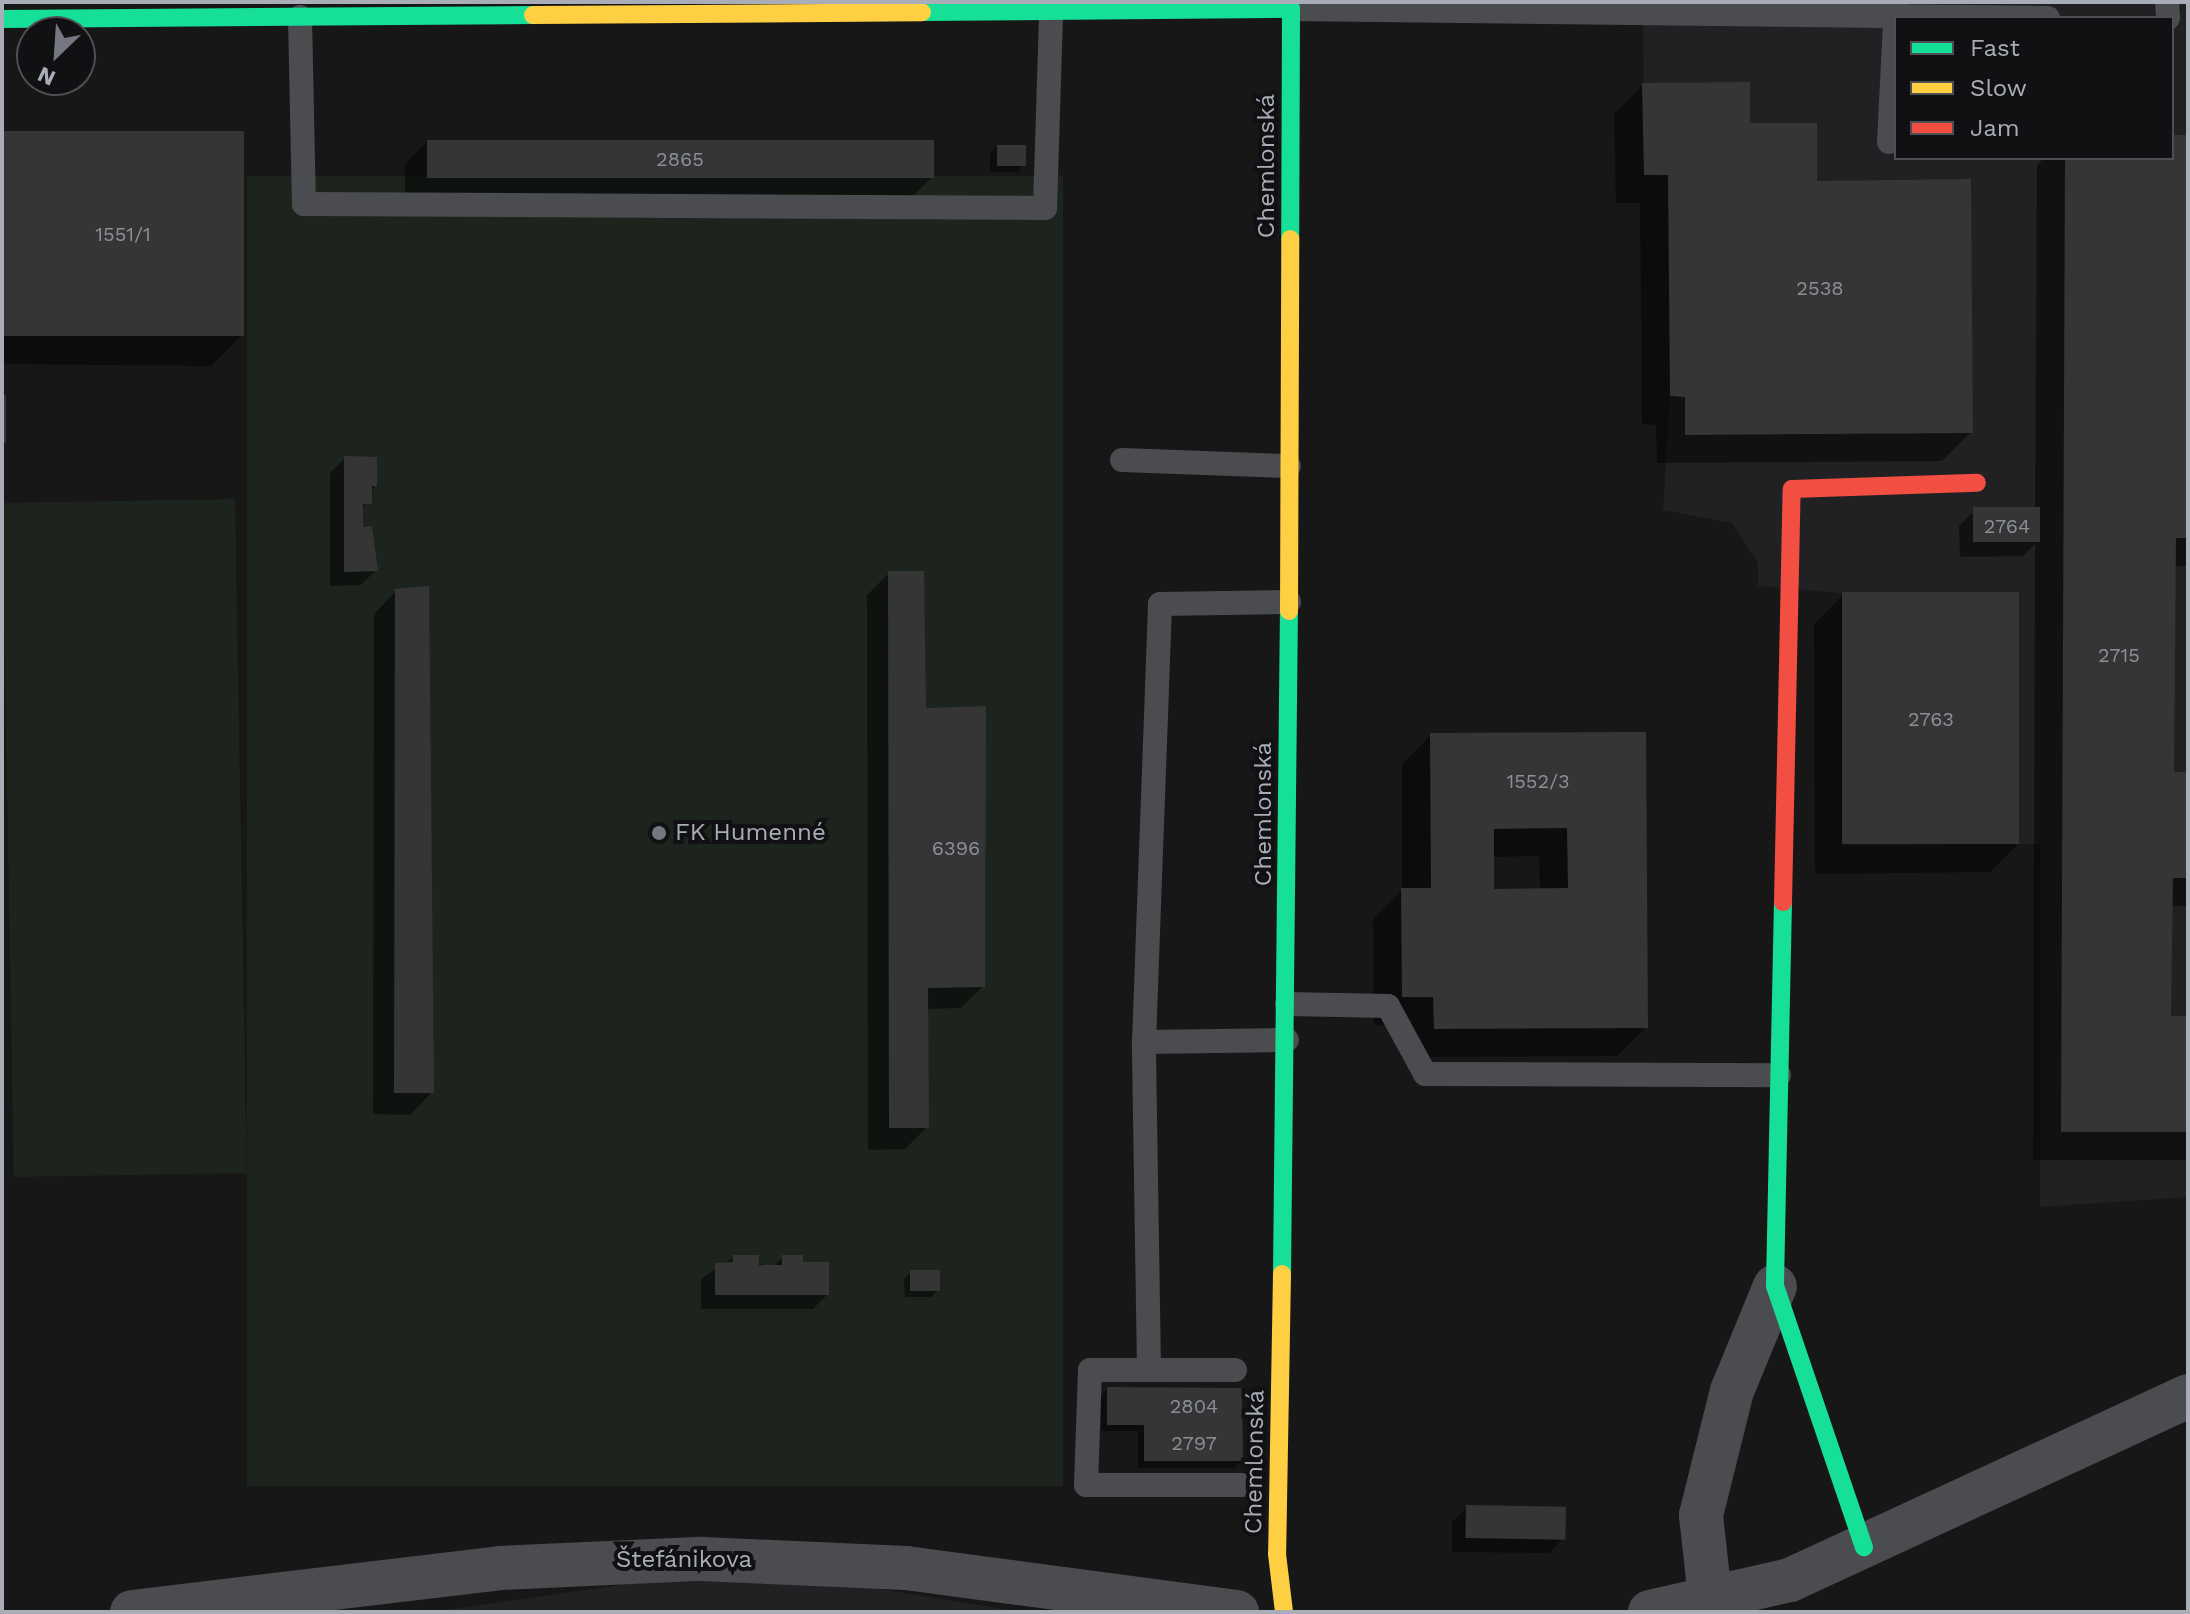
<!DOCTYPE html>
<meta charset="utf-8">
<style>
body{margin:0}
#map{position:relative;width:2190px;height:1614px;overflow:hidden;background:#171717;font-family:"Work Sans",sans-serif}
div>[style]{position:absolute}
.built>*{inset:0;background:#212123}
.green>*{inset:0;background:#1d241e;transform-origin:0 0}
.shadow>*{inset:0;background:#0007}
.building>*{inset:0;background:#353536;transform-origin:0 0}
.lane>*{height:24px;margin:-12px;padding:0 12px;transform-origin:12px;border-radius:12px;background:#4b4c50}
.street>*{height:44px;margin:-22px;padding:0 22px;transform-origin:22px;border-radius:22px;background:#4b4c50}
.fast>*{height:18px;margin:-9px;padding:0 9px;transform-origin:9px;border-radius:9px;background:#16e098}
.slow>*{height:18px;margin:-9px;padding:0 9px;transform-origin:9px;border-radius:9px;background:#ffcf43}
.jam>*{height:18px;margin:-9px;padding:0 9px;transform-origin:9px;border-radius:9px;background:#f24e42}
.dots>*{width:22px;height:22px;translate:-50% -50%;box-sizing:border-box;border:4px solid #111113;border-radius:50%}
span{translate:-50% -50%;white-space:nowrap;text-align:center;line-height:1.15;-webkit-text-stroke:8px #111113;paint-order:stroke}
.number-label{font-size:20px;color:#8b8f98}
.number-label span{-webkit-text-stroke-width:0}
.street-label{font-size:24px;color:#a8adb8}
.poi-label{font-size:24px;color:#a8adb8}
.left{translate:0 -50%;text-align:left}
.frame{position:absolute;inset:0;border:4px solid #a8adb8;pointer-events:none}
.legend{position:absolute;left:1894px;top:16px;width:280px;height:144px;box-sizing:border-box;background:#111113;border:2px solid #4d4f55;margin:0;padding:10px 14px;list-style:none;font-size:24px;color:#a8adb8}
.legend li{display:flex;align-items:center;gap:16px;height:40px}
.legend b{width:40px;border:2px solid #4d4f55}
.north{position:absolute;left:16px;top:16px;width:80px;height:80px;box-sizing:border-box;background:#111113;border:2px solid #4d4f55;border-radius:50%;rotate:205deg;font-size:22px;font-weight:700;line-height:32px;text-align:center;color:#a8adb8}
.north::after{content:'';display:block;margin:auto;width:28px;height:36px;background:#757880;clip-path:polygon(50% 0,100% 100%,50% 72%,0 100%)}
</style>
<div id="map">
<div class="built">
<div style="clip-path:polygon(evenodd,1643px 2px,2188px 2px,2188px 1197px,2040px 1207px,2040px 844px,1843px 846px,1842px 593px,1758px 586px,1758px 563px,1732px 523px,1663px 510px,1670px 396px,1668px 176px,1644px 175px,1643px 2px,1896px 18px,2172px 18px,2172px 158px,1896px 158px,1896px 18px)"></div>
<div style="clip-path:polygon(726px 1580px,830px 1581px,1022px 1612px,431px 1612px,628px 1584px)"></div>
</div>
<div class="green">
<div style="left:1063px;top:176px;width:1310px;height:816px;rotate:90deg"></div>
<div style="left:235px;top:499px;width:674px;height:233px;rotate:89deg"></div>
</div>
<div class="shadow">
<div style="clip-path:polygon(1643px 85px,1748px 125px,1815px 183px,1971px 432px,1942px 461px,1657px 463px,1656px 425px,1642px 424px,1640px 203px,1616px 203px,1614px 114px)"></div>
<div style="clip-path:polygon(2px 133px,240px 337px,211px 366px,2px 364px)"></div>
<div style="clip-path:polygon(2172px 137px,2188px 137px,2188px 566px,2174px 566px,2172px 774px,2188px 774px,2188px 906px,2170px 906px,2169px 1018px,2188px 1018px,2188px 1160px,2033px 1160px,2035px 544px,2023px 556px,1960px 557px,1959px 526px,1974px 511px,2035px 510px,2037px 165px,2044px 158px,2172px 158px)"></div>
<div style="clip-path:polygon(427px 142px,932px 177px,910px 199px,405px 199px,405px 164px)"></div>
<div style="clip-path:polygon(997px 147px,1024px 165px,1017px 172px,990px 172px,990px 154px)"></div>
<div style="clip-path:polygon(345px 458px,375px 485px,361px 512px,361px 529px,376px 570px,361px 585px,330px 586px,330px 473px)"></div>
<div style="clip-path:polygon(889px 573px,983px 986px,961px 1008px,926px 1009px,927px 1127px,905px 1149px,868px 1150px,867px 595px)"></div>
<div style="clip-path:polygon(396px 591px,432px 1092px,410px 1115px,373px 1114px,374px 614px)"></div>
<div style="clip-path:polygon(1843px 595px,2019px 843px,1990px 872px,1815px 874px,1814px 624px)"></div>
<div style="clip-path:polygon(evenodd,1644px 734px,1646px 1027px,1617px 1056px,1405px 1057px,1405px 1026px,1374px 1025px,1373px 919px,1402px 890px,1402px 764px,1431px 735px,1644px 734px,1539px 856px,1540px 891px,1492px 891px,1492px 857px,1539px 856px)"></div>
<div style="clip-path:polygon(734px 1257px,773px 1267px,783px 1257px,827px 1295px,813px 1309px,701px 1309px,701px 1279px)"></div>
<div style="clip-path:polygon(911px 1272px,938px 1290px,931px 1297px,905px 1297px,904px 1279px)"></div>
<div style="clip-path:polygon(1108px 1389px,1241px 1461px,1234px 1468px,1138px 1468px,1138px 1431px,1101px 1431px,1101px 1396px)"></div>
<div style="clip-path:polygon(1467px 1507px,1563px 1538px,1549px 1553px,1452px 1552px,1452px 1522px)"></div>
</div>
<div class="building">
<div style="clip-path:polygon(1750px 82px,1750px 123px,1817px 123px,1817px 181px,1971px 179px,1973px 433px,1685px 435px,1685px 397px,1670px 396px,1668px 175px,1644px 175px,1642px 83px)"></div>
<div style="left:2px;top:131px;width:242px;height:205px"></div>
<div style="clip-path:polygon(2172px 135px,2188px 135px,2188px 538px,2176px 538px,2174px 772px,2188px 772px,2188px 878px,2173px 878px,2171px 1016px,2188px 1016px,2188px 1132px,2061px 1132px,2065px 158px,2172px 158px)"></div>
<div style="left:427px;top:140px;width:507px;height:38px"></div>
<div style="left:997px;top:145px;width:29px;height:21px"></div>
<div style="left:2px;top:395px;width:4px;height:48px"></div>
<div style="clip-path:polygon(344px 456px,377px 457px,377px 486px,372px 486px,372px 504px,363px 504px,363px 527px,372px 526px,378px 571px,344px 572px)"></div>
<div style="left:2040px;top:507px;width:35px;height:67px;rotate:90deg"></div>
<div style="clip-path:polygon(888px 571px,924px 571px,926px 708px,986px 706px,985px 987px,928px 988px,929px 1128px,889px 1128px)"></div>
<div style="clip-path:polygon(429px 586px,434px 1093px,394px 1093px,395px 589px)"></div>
<div style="left:2019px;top:592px;width:252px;height:177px;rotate:90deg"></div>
<div style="clip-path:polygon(evenodd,1646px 732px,1648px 1028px,1434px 1029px,1433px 997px,1402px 997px,1401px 888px,1431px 888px,1430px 733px,1646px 732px,1567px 828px,1568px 888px,1494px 889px,1494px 829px,1567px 828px)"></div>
<div style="clip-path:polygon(733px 1255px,759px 1255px,759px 1265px,782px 1265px,782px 1255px,803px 1255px,803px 1262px,829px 1262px,829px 1295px,715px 1295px,715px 1263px,733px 1262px)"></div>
<div style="left:910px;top:1270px;width:30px;height:21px"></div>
<div style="clip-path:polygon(1107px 1387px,1242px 1388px,1243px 1461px,1144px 1461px,1144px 1425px,1107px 1425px)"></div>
<div style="left:1466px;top:1505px;width:100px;height:33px;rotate:1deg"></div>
</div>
<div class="lane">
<div style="left:1294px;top:2px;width:8px;rotate:113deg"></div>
<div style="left:1291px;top:9px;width:757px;rotate:0.68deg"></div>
<div style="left:2167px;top:2px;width:16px;rotate:86deg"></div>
<div style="left:300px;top:17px;width:187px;rotate:88.8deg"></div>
<div style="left:304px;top:204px;width:741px;rotate:0.31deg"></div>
<div style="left:1045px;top:208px;width:196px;rotate:-88.2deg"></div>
<div style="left:1889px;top:142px;width:140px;rotate:-87.1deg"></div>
<div style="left:1122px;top:460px;width:167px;rotate:2.1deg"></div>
<div style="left:1287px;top:1004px;width:101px;rotate:1.1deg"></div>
<div style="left:1388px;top:1006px;width:77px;rotate:61.4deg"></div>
<div style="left:1425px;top:1074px;width:354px;rotate:0.2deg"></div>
<div style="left:1144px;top:1042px;width:438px;rotate:-87.9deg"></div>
<div style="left:1160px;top:604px;width:129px;rotate:-0.9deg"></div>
<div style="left:1149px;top:1370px;width:328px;rotate:-90.9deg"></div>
<div style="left:1144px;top:1042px;width:143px;rotate:-0.8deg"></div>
<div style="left:1235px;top:1370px;width:145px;rotate:180deg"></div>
<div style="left:1090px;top:1370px;width:115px;rotate:92deg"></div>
<div style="left:1086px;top:1485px;width:156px"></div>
</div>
<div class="street">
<div style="left:1710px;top:1597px;width:82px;rotate:-96.3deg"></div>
<div style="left:1701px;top:1515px;width:128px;rotate:-76deg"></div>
<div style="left:1732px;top:1391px;width:113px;rotate:-67.7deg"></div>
<div style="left:132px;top:1612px;width:371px;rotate:-6.8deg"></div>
<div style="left:500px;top:1568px;width:202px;rotate:-2.6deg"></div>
<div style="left:702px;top:1559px;width:204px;rotate:2.5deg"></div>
<div style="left:906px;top:1568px;width:334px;rotate:7.6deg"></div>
<div style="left:1650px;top:1612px;width:144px;rotate:-12.9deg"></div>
<div style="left:1790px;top:1580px;width:438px;rotate:-24.8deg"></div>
</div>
<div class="fast">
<div style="left:922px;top:12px;width:369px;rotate:-0.5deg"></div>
<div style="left:1291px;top:9px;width:230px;rotate:90.2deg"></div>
<div style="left:2px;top:19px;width:531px;rotate:-0.43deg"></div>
<div style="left:1783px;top:902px;width:384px;rotate:91.2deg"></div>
<div style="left:1775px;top:1286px;width:276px;rotate:71.2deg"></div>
<div style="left:1282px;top:1274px;width:663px;rotate:-89.4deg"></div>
</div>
<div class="slow">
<div style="left:533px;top:15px;width:389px;rotate:-0.4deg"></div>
<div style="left:1289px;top:611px;width:372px;rotate:-89.8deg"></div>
<div style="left:1282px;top:1274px;width:280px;rotate:91deg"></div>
<div style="left:1277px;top:1554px;width:58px;rotate:83.1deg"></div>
</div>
<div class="jam">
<div style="left:1783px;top:902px;width:413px;rotate:-88.8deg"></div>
<div style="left:1792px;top:489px;width:185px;rotate:-1.9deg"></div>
</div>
<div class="dots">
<div style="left:659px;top:833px;background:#757880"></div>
</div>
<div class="number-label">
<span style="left:680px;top:159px">2865</span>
<span style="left:123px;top:234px">1551/1</span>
<span style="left:1820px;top:288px">2538</span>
<span style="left:2007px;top:526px">2764</span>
<span style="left:2119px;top:655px">2715</span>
<span style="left:1931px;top:719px">2763</span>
<span style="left:1538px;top:781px">1552/3</span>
<span style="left:956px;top:848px">6396</span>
<span style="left:1194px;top:1406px">2804</span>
<span style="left:1194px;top:1443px">2797</span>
</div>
<div class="street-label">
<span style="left:1267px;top:166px;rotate:-90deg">Chemlonská</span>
<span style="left:1264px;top:814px;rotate:-90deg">Chemlonská</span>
<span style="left:1255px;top:1462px;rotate:-89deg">Chemlonská</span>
<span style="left:684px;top:1560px">Štefánikova</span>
</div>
<div class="poi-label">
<span class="left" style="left:675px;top:833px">FK Humenné</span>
</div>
<div class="frame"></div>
<ul class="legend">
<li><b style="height:10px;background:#16e098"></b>Fast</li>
<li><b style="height:10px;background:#ffcf43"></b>Slow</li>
<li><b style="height:10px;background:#f24e42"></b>Jam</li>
</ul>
<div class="north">N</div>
</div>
